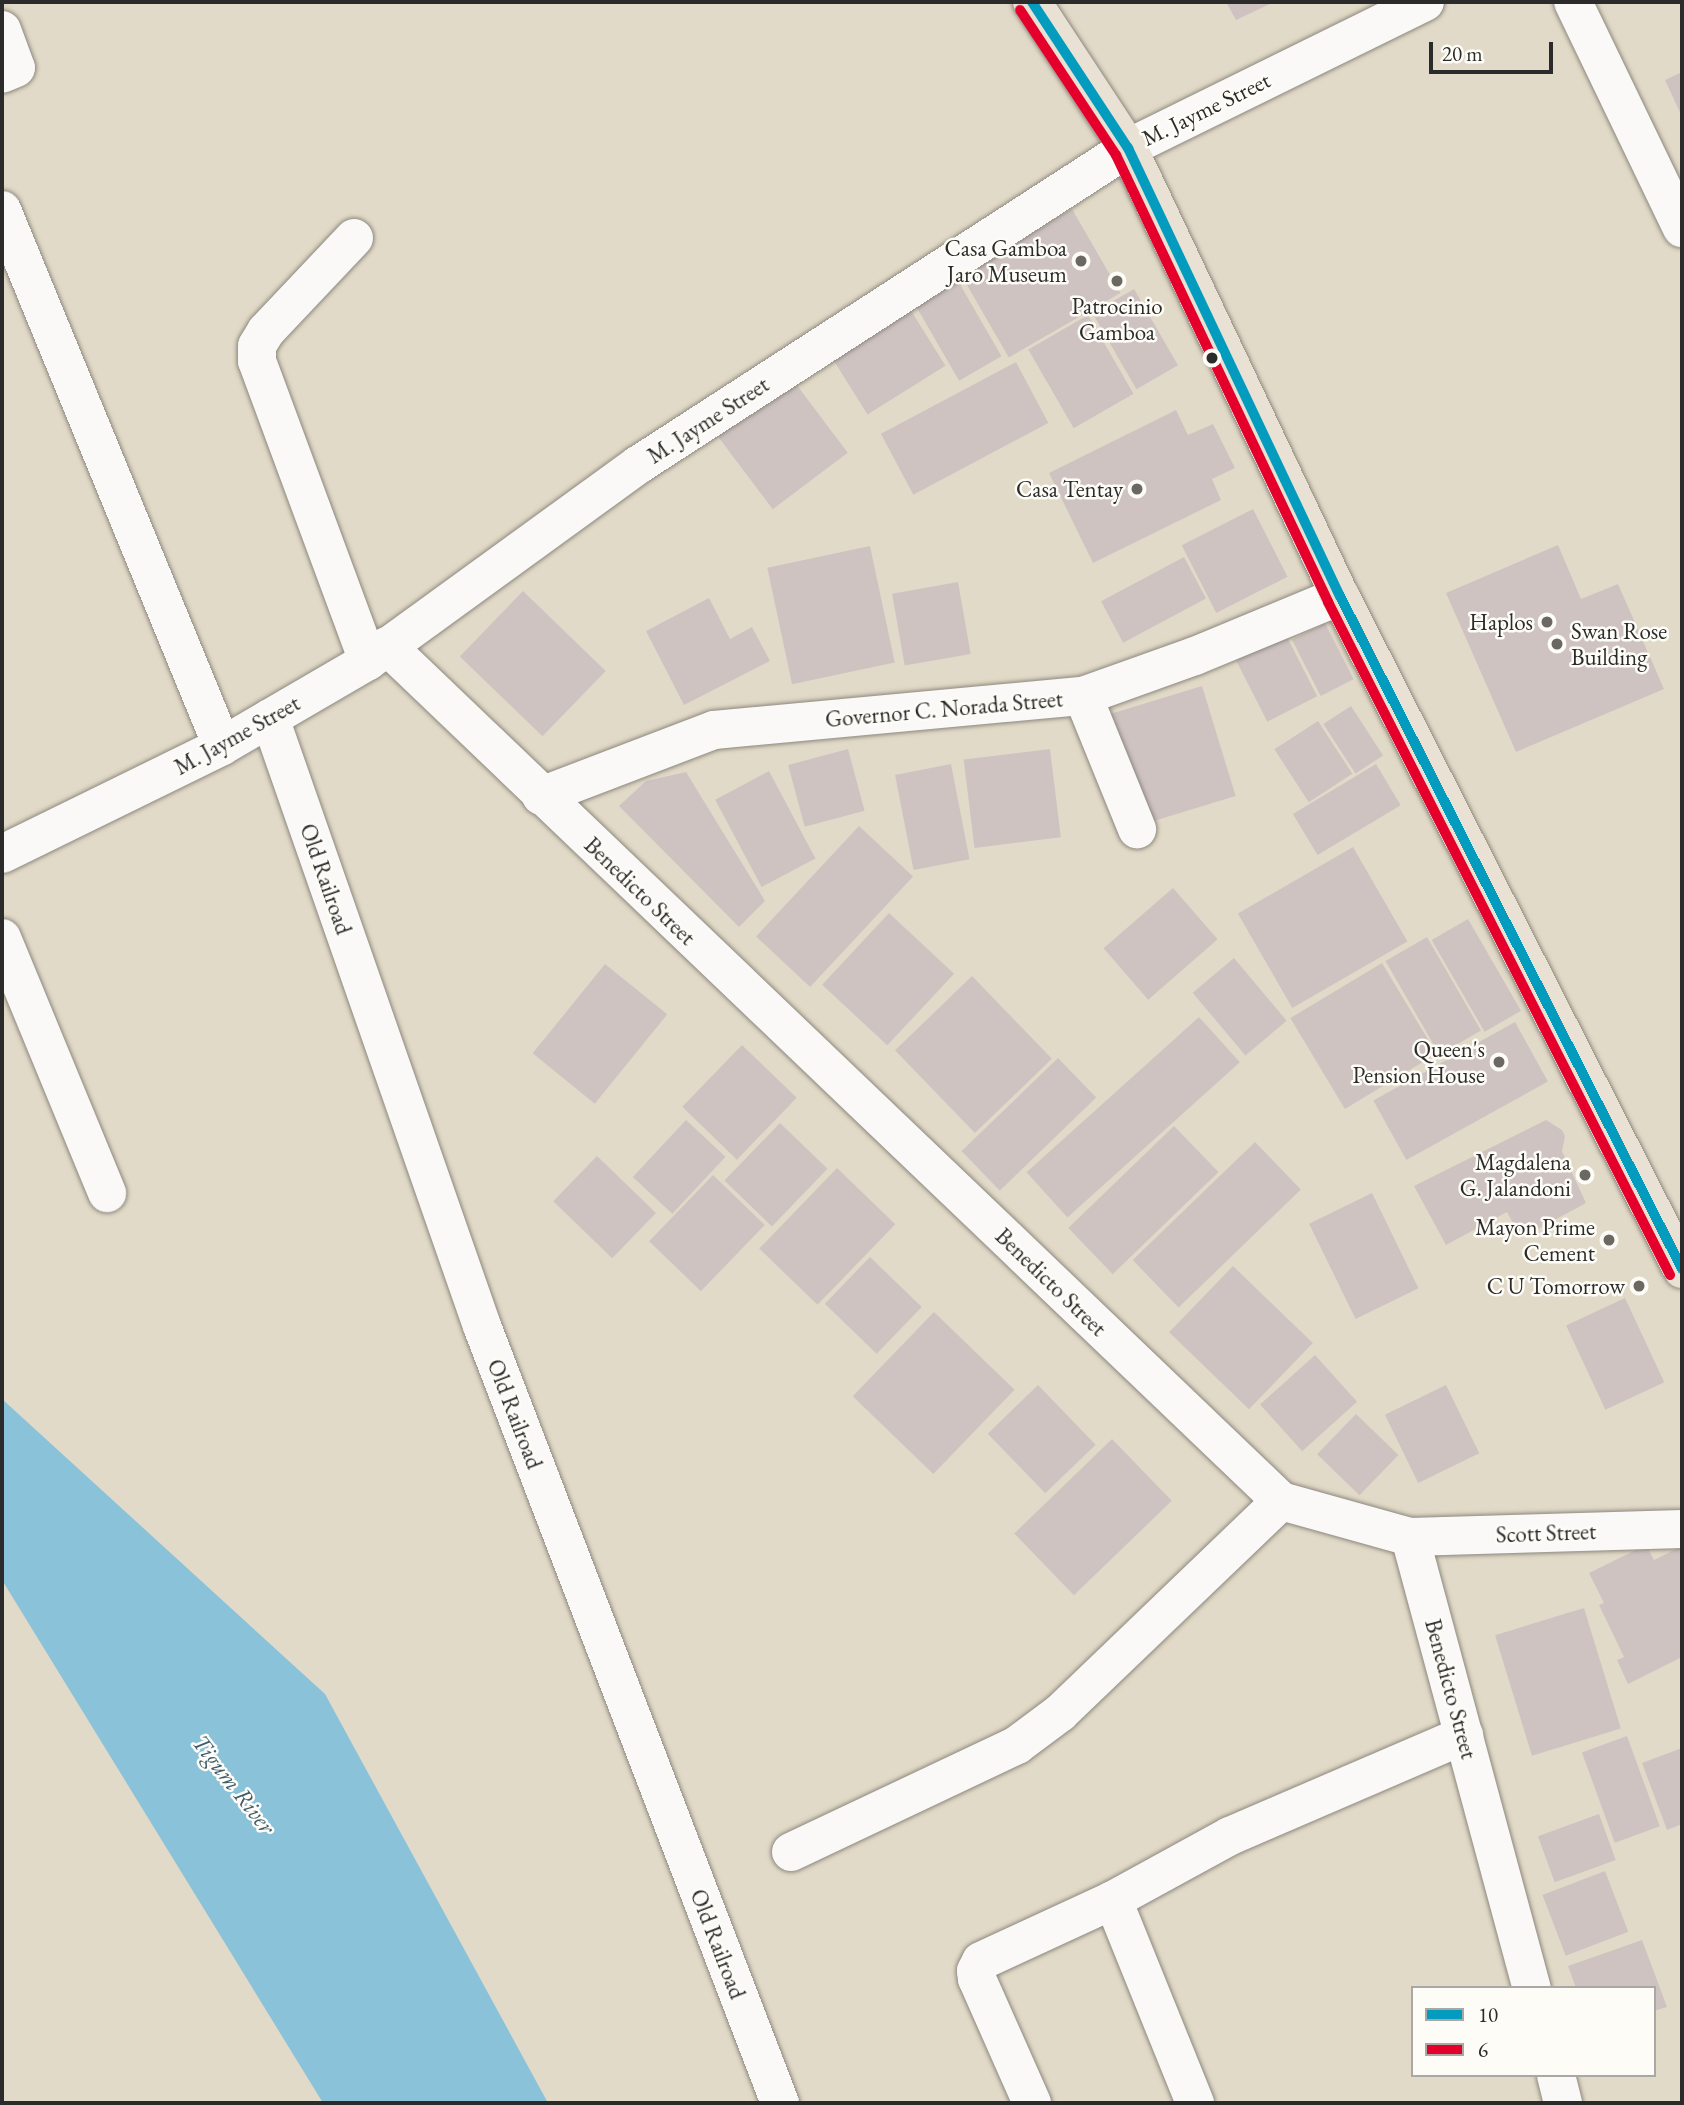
<!DOCTYPE html>
<style>
body{margin:0}
#map{position:relative;width:1684px;height:2105px;overflow:hidden;background:#e2dac8;font-family:"EB Garamond",serif}
div>[style]{position:absolute}
.water>*{inset:0;background:#8ac2da}
.building>*{inset:0;background:#cfc3c2;transform-origin:0 0}
.roads{filter:drop-shadow(0 0 2px #8c887f) drop-shadow(0 0 2px #8c887f)}
.minor>*{height:38px;margin:-19px;padding:0 19px;transform-origin:19px;border-radius:19px;background:#fbf9f7}
.major>*{height:38px;margin:-19px;padding:0 19px;transform-origin:19px;border-radius:19px;background:#eae1d5}
.bus-1>*{height:10px;margin:-5px;padding:0 5px;transform-origin:5px;border-radius:5px;background:#049cbe}
.bus-2>*{height:10px;margin:-5px;padding:0 5px;transform-origin:5px;border-radius:5px;background:#e4002b}
.dots>*{width:19px;height:19px;translate:-50% -50%;box-sizing:border-box;border:4px solid #fdfcf7;border-radius:50%}
span{translate:-50% -50%;white-space:nowrap;text-align:center;line-height:1.15;-webkit-text-stroke:5px #fdfcf7;paint-order:stroke}
.street-label{font-size:23px;color:#2b2b2b}
.poi-label{font-size:23px;color:#2b2b2b}
.right{translate:-100% -50%;text-align:right}
.left{translate:0 -50%;text-align:left}
.water-label{font-size:24px;color:#3f5c6b;font-style:italic}
.frame{position:absolute;inset:0;border:4px solid #2b2b2b;pointer-events:none}
.legend{position:absolute;left:1411px;top:1986px;width:245px;height:91px;box-sizing:border-box;background:#fdfcf7;border:2px solid #a9a8a5;margin:0;padding:9px 12px;list-style:none;font-size:21px;color:#2b2b2b}
.legend li{display:flex;align-items:center;gap:14px;height:35px}
.legend b{width:35px;border:2px solid #a9a8a5}
.scale{position:absolute;left:1429px;top:42px;width:124px;height:32px;box-sizing:border-box;border:4px solid #2b2b2b;border-top:0;padding-left:9px;font-size:21px;line-height:24px;white-space:nowrap;color:#2b2b2b;-webkit-text-stroke:5px #fdfcf7;paint-order:stroke}
</style>
<div id="map">
<div class="water">
<div style="clip-path:polygon(2px 1399px,325px 1694px,548px 2103px,323px 2103px,2px 1580px)"></div>
</div>
<div class="building">
<div style="clip-path:polygon(1226px 2px,1274px 2px,1236px 20px)"></div>
<div style="clip-path:polygon(1682px 72px,1682px 117px,1665px 80px)"></div>
<div style="left:1072px;top:209px;width:97px;height:129px;rotate:60deg"></div>
<div style="left:954px;top:274px;width:95px;height:49px;rotate:60deg"></div>
<div style="left:1134px;top:289px;width:88px;height:48px;rotate:60deg"></div>
<div style="left:910px;top:309px;width:67px;height:92px;rotate:58deg"></div>
<div style="left:1088px;top:315px;width:91px;height:69px;rotate:60deg"></div>
<div style="left:1016px;top:362px;width:69px;height:153px;rotate:62deg"></div>
<div style="left:790px;top:376px;width:96px;height:94px;rotate:53deg"></div>
<div style="clip-path:polygon(1176px 410px,1188px 435px,1213px 424px,1235px 468px,1212px 479px,1221px 500px,1093px 563px,1049px 473px)"></div>
<div style="left:1253px;top:509px;width:76px;height:80px;rotate:63deg"></div>
<div style="clip-path:polygon(1558px 545px,1581px 599px,1618px 584px,1664px 689px,1516px 752px,1446px 593px)"></div>
<div style="left:870px;top:546px;width:119px;height:105px;rotate:78deg"></div>
<div style="left:1184px;top:557px;width:47px;height:94px;rotate:62deg"></div>
<div style="left:958px;top:582px;width:73px;height:67px;rotate:80deg"></div>
<div style="left:523px;top:591px;width:115px;height:91px;rotate:44deg"></div>
<div style="clip-path:polygon(709px 598px,730px 639px,752px 627px,770px 661px,684px 705px,646px 631px)"></div>
<div style="left:1325px;top:623px;width:63px;height:37px;rotate:63deg"></div>
<div style="left:1285px;top:633px;width:71px;height:56px;rotate:63deg"></div>
<div style="left:1202px;top:686px;width:115px;height:97px;rotate:73deg"></div>
<div style="left:1351px;top:706px;width:59px;height:33px;rotate:57deg"></div>
<div style="left:1318px;top:721px;width:63px;height:52px;rotate:57deg"></div>
<div style="left:848px;top:749px;width:64px;height:62px;rotate:75deg"></div>
<div style="left:1050px;top:749px;width:89px;height:87px;rotate:83deg"></div>
<div style="left:951px;top:764px;width:97px;height:57px;rotate:79deg"></div>
<div style="left:1376px;top:764px;width:48px;height:97px;rotate:59deg"></div>
<div style="left:769px;top:771px;width:99px;height:61px;rotate:62deg"></div>
<div style="clip-path:polygon(686px 772px,765px 901px,739px 927px,619px 806px,646px 781px)"></div>
<div style="left:859px;top:826px;width:74px;height:151px;rotate:43deg"></div>
<div style="left:1353px;top:847px;width:109px;height:133px;rotate:60deg"></div>
<div style="left:1173px;top:888px;width:68px;height:92px;rotate:49deg"></div>
<div style="left:889px;top:913px;width:89px;height:98px;rotate:43deg"></div>
<div style="left:1468px;top:919px;width:106px;height:42px;rotate:60deg"></div>
<div style="left:1427px;top:937px;width:108px;height:48px;rotate:60deg"></div>
<div style="left:1234px;top:958px;width:82px;height:54px;rotate:50deg"></div>
<div style="left:1382px;top:963px;width:106px;height:107px;rotate:59deg"></div>
<div style="left:605px;top:964px;width:80px;height:115px;rotate:39deg"></div>
<div style="left:972px;top:976px;width:115px;height:107px;rotate:46deg"></div>
<div style="left:1199px;top:1017px;width:61px;height:232px;rotate:48deg"></div>
<div style="left:1515px;top:1022px;width:68px;height:162px;rotate:61deg"></div>
<div style="left:742px;top:1045px;width:76px;height:86px;rotate:44deg"></div>
<div style="left:1058px;top:1058px;width:55px;height:134px;rotate:46deg"></div>
<div style="left:686px;top:1120px;width:54px;height:78px;rotate:43deg"></div>
<div style="clip-path:polygon(1546px 1120px,1562px 1130px,1565px 1136px,1562px 1151px,1586px 1203px,1521px 1238px,1507px 1212px,1446px 1245px,1414px 1186px)"></div>
<div style="left:780px;top:1123px;width:66px;height:80px;rotate:44deg"></div>
<div style="left:1174px;top:1126px;width:64px;height:147px;rotate:46deg"></div>
<div style="left:1255px;top:1142px;width:66px;height:170px;rotate:46deg"></div>
<div style="left:597px;top:1156px;width:82px;height:63px;rotate:44deg"></div>
<div style="left:837px;top:1168px;width:81px;height:112px;rotate:44deg"></div>
<div style="left:713px;top:1175px;width:72px;height:92px;rotate:44deg"></div>
<div style="left:1372px;top:1193px;width:106px;height:70px;rotate:64deg"></div>
<div style="left:870px;top:1257px;width:72px;height:65px;rotate:44deg"></div>
<div style="left:1233px;top:1266px;width:111px;height:92px;rotate:44deg"></div>
<div style="left:1625px;top:1298px;width:93px;height:65px;rotate:65deg"></div>
<div style="left:934px;top:1312px;width:112px;height:117px;rotate:44deg"></div>
<div style="left:1315px;top:1355px;width:63px;height:74px;rotate:48deg"></div>
<div style="left:1038px;top:1385px;width:83px;height:70px;rotate:46deg"></div>
<div style="left:1446px;top:1385px;width:76px;height:68px;rotate:64deg"></div>
<div style="left:1356px;top:1414px;width:59px;height:56px;rotate:44deg"></div>
<div style="left:1112px;top:1439px;width:86px;height:136px;rotate:46deg"></div>
<div style="clip-path:polygon(1646px 1545px,1654px 1560px,1682px 1546px,1682px 1657px,1628px 1684px,1617px 1660px,1624px 1657px,1599px 1605px,1604px 1603px,1589px 1573px)"></div>
<div style="left:1584px;top:1608px;width:126px;height:93px;rotate:73deg"></div>
<div style="left:1627px;top:1736px;width:96px;height:48px;rotate:70deg"></div>
<div style="clip-path:polygon(1682px 1748px,1682px 1824px,1667px 1830px,1642px 1763px)"></div>
<div style="left:1599px;top:1814px;width:49px;height:65px;rotate:70deg"></div>
<div style="left:1605px;top:1871px;width:65px;height:67px;rotate:69deg"></div>
<div style="clip-path:polygon(1642px 1940px,1667px 2007px,1654px 2011px,1654px 1988px,1576px 1988px,1568px 1966px)"></div>
</div>
<div class="roads">
<div class="minor">
<div style="left:1573px;top:2px;width:251px;rotate:64.3deg"></div>
<div style="left:2px;top:30px;width:40px;rotate:69.8deg"></div>
<div style="left:16px;top:68px;width:15px;rotate:157deg"></div>
<div style="left:2px;top:210px;width:579px;rotate:67.68deg"></div>
<div style="left:354px;top:238px;width:128px;rotate:133.4deg"></div>
<div style="left:266px;top:331px;width:17px;rotate:121deg"></div>
<div style="left:257px;top:346px;width:15px;rotate:90deg"></div>
<div style="left:257px;top:361px;width:320px;rotate:69.7deg"></div>
<div style="left:387px;top:646px;width:1237px;rotate:43.72deg"></div>
<div style="left:1281px;top:1501px;width:134px;rotate:15.6deg"></div>
<div style="left:1410px;top:1537px;width:272px;rotate:-1.7deg"></div>
<div style="left:1083px;top:696px;width:144px;rotate:67.9deg"></div>
<div style="left:270px;top:718px;width:644px;rotate:70.78deg"></div>
<div style="left:482px;top:1326px;width:832px;rotate:69.02deg"></div>
<div style="left:541px;top:796px;width:185px;rotate:-20.9deg"></div>
<div style="left:714px;top:730px;width:371px;rotate:-5.3deg"></div>
<div style="left:1083px;top:696px;width:119px;rotate:-19.7deg"></div>
<div style="left:1195px;top:656px;width:157px;rotate:-22.5deg"></div>
<div style="left:2px;top:854px;width:245px;rotate:-26.1deg"></div>
<div style="left:222px;top:746px;width:169px;rotate:-30.2deg"></div>
<div style="left:368px;top:661px;width:334px;rotate:-36deg"></div>
<div style="left:638px;top:465px;width:584px;rotate:-32.9deg"></div>
<div style="left:1128px;top:148px;width:331px;rotate:-26.2deg"></div>
<div style="left:2px;top:938px;width:276px;rotate:67.6deg"></div>
<div style="left:1410px;top:1537px;width:467px;rotate:74.9deg"></div>
<div style="left:791px;top:1852px;width:250px;rotate:-25.3deg"></div>
<div style="left:1017px;top:1745px;width:54px;rotate:-36.7deg"></div>
<div style="left:1060px;top:1713px;width:306px;rotate:-43.8deg"></div>
<div style="left:1113px;top:1900px;width:219px;rotate:68deg"></div>
<div style="left:1556px;top:2075px;width:29px;rotate:76deg"></div>
<div style="left:1032px;top:2103px;width:136px;rotate:-113.9deg"></div>
<div style="left:977px;top:1979px;width:8px;rotate:-97deg"></div>
<div style="left:976px;top:1971px;width:11px;rotate:-63deg"></div>
<div style="left:981px;top:1961px;width:145px;rotate:-24.8deg"></div>
<div style="left:1113px;top:1900px;width:133px;rotate:-28.7deg"></div>
<div style="left:1230px;top:1836px;width:255px;rotate:-23.3deg"></div>
</div>
<div class="major">
<div style="left:1032px;top:2px;width:175px;rotate:56.7deg"></div>
<div style="left:1128px;top:148px;width:496px;rotate:64.7deg"></div>
<div style="left:1340px;top:596px;width:755px;rotate:63.06deg"></div>
</div>
</div>
<div class="bus-1">
<div style="left:1032px;top:2px;width:175px;rotate:56.7deg"></div>
<div style="left:1128px;top:148px;width:496px;rotate:64.7deg"></div>
<div style="left:1340px;top:596px;width:755px;rotate:63.06deg"></div>
</div>
<div class="bus-2">
<div style="left:1020px;top:10px;width:174px;rotate:56.5deg"></div>
<div style="left:1116px;top:155px;width:495px;rotate:64.6deg"></div>
<div style="left:1328px;top:602px;width:755px;rotate:63.06deg"></div>
</div>
<div class="dots">
<div style="left:1081px;top:261px;background:#6b6862"></div>
<div style="left:1117px;top:281px;background:#6b6862"></div>
<div style="left:1212px;top:358px;background:#2b2b2b"></div>
<div style="left:1137px;top:489px;background:#6b6862"></div>
<div style="left:1547px;top:622px;background:#6b6862"></div>
<div style="left:1557px;top:644px;background:#6b6862"></div>
<div style="left:1499px;top:1062px;background:#6b6862"></div>
<div style="left:1585px;top:1175px;background:#6b6862"></div>
<div style="left:1609px;top:1240px;background:#6b6862"></div>
<div style="left:1639px;top:1286px;background:#6b6862"></div>
</div>
<div class="street-label">
<span style="left:1206px;top:109px;rotate:-26deg">M. Jayme Street</span>
<span style="left:708px;top:420px;rotate:-33deg">M. Jayme Street</span>
<span style="left:944px;top:709px;rotate:-5deg">Governor C. Norada Street</span>
<span style="left:237px;top:735px;rotate:-29deg">M. Jayme Street</span>
<span style="left:326px;top:879px;rotate:71deg">Old Railroad</span>
<span style="left:640px;top:891px;rotate:44deg">Benedicto Street</span>
<span style="left:1051px;top:1282px;rotate:44deg">Benedicto Street</span>
<span style="left:515px;top:1414px;rotate:69deg">Old Railroad</span>
<span style="left:1546px;top:1533px;rotate:-2deg">Scott Street</span>
<span style="left:1451px;top:1689px;rotate:75deg">Benedicto Street</span>
<span style="left:718px;top:1944px;rotate:69deg">Old Railroad</span>
</div>
<div class="poi-label">
<span class="right" style="left:1067px;top:261px">Casa Gamboa<br>Jaro Museum</span>
<span style="left:1117px;top:319px">Patrocinio<br>Gamboa</span>
<span class="right" style="left:1123px;top:489px">Casa Tentay</span>
<span class="right" style="left:1533px;top:622px">Haplos</span>
<span class="left" style="left:1571px;top:644px">Swan Rose<br>Building</span>
<span class="right" style="left:1485px;top:1062px">Queen's<br>Pension House</span>
<span class="right" style="left:1571px;top:1175px">Magdalena<br>G. Jalandoni</span>
<span class="right" style="left:1595px;top:1240px">Mayon Prime<br>Cement</span>
<span class="right" style="left:1625px;top:1286px">C U Tomorrow</span>
</div>
<div class="water-label">
<span style="left:234px;top:1784px;rotate:52deg">Tigum River</span>
</div>
<div class="frame"></div>
<ul class="legend">
<li><b style="height:9px;background:#049cbe"></b>10</li>
<li><b style="height:9px;background:#e4002b"></b>6</li>
</ul>
<div class="scale">20 m</div>
</div>
